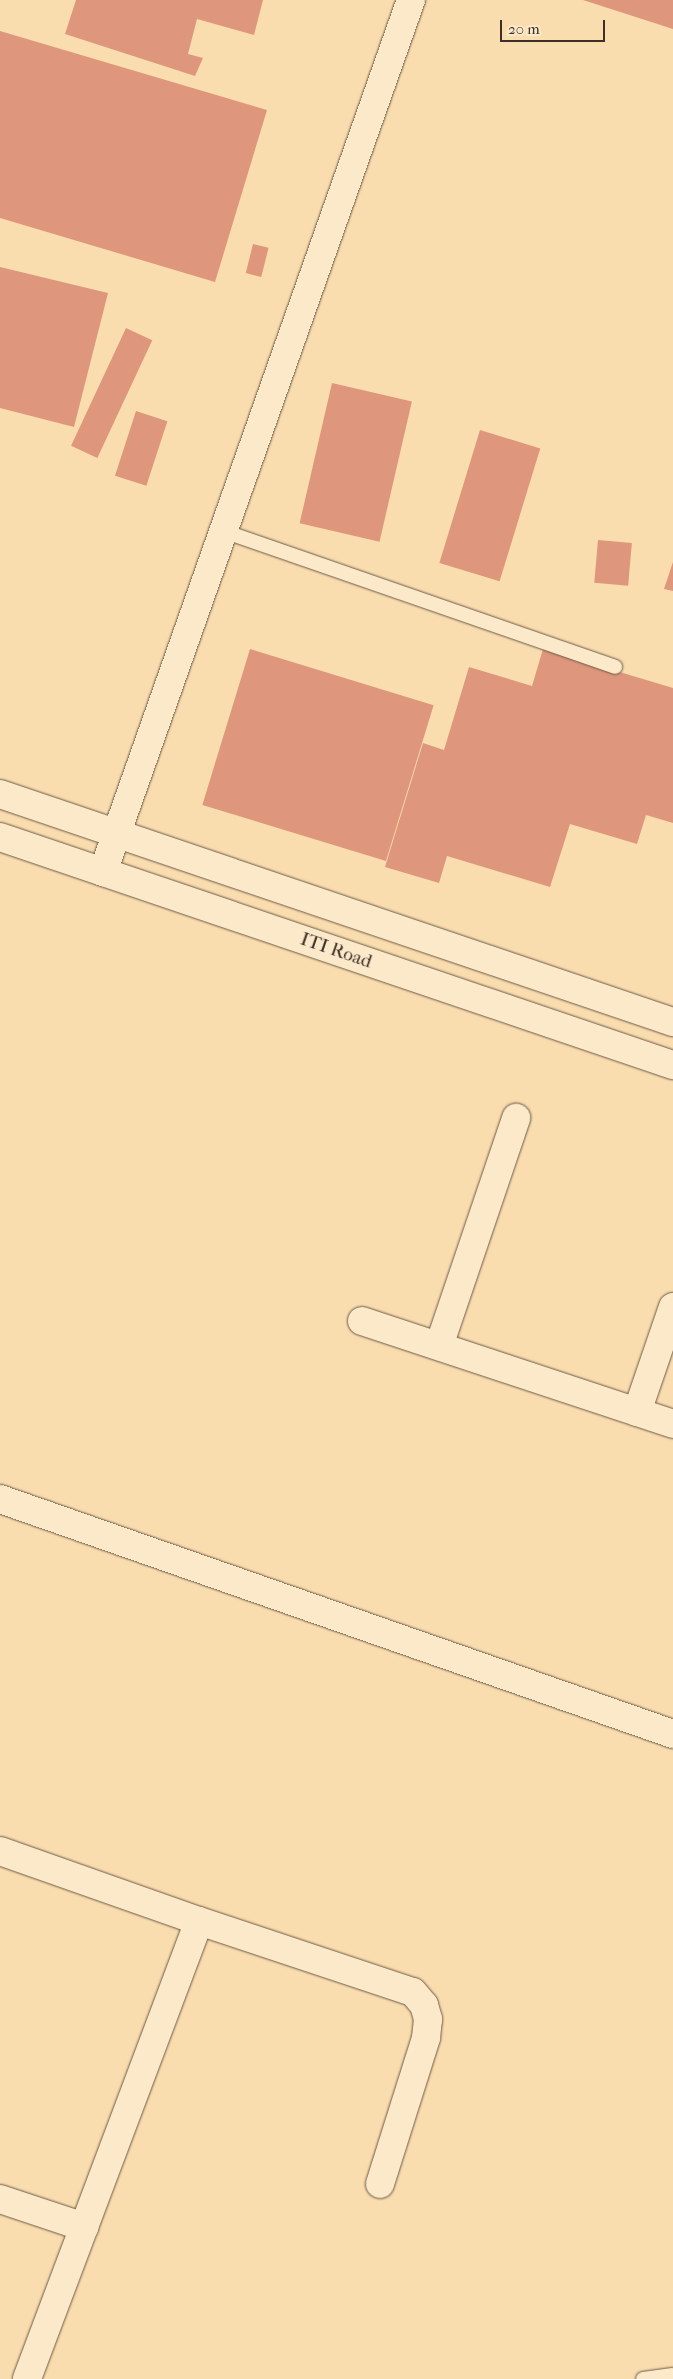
<!DOCTYPE html>
<style>
body{margin:0}
#map{position:relative;width:673px;height:2379px;overflow:hidden;background:#faddae;font-family:"IM FELL French Canon",serif}
div>[style]{position:absolute}
.building>*{inset:0;background:#de977c;transform-origin:0 0}
.roads{filter:drop-shadow(0 0 1px #6c5a49) drop-shadow(0 0 1px #6c5a49)}
.lane>*{height:14px;margin:-7px;padding:0 7px;transform-origin:7px;border-radius:7px;background:#fce9ca}
.street>*{height:28px;margin:-14px;padding:0 14px;transform-origin:14px;border-radius:14px;background:#fce9ca}
.secondary>*{height:28px;margin:-14px;padding:0 14px;transform-origin:14px;border-radius:14px;background:#fce9ca}
span{translate:-50% -50%;white-space:nowrap;text-align:center;line-height:1.15;-webkit-text-stroke:4px #fce9ca;paint-order:stroke}
.street-label{font-size:19px;color:#3d2e27}
.scale{position:absolute;left:500px;top:20px;width:105px;height:22px;box-sizing:border-box;border:2px solid #3d2e27;border-top:0;padding-left:6px;font-size:15px;line-height:18px;white-space:nowrap;color:#3d2e27;-webkit-text-stroke:4px #fce9ca;paint-order:stroke}
</style>
<div id="map">
<div class="building">
<div style="clip-path:polygon(76px 0,263px 0,254px 35px,197px 19px,188px 54px,203px 58px,195px 76px,65px 34px)"></div>
<div style="clip-path:polygon(583px 0,673px 0,673px 29px)"></div>
<div style="clip-path:polygon(0 31px,267px 110px,215px 282px,0 218px)"></div>
<div style="left:253px;top:244px;width:16px;height:30px;rotate:14deg"></div>
<div style="clip-path:polygon(0 267px,108px 293px,74px 427px,0 408px)"></div>
<div style="left:126px;top:328px;width:29px;height:130px;rotate:25deg"></div>
<div style="left:332px;top:383px;width:82px;height:144px;rotate:13deg"></div>
<div style="left:136px;top:411px;width:33px;height:68px;rotate:18deg"></div>
<div style="left:480px;top:430px;width:63px;height:139px;rotate:17deg"></div>
<div style="left:598px;top:540px;width:34px;height:43px;rotate:5deg"></div>
<div style="clip-path:polygon(673px 562px,673px 591px,664px 589px)"></div>
<div style="left:250px;top:649px;width:192px;height:163px;rotate:17deg"></div>
<div style="clip-path:polygon(543px 649px,673px 688px,673px 823px,646px 815px,637px 844px,570px 824px,550px 887px,447px 856px,439px 883px,385px 867px,423px 743px,444px 750px,469px 667px,532px 686px)"></div>
</div>
<div class="roads">
<div class="lane">
<div style="left:223px;top:531px;width:415px;rotate:19.1deg"></div>
<div style="left:643px;top:2379px;width:30px;rotate:-8deg"></div>
</div>
<div class="street">
<div style="left:103px;top:872px;width:925px;rotate:-70.55deg"></div>
<div style="left:362px;top:1321px;width:328px;rotate:18.3deg"></div>
<div style="left:439px;top:1346px;width:241px;rotate:-71.3deg"></div>
<div style="left:637px;top:1412px;width:111px;rotate:-71.1deg"></div>
<div style="left:0;top:1499px;width:713px;rotate:19.25deg"></div>
<div style="left:0;top:1851px;width:211px;rotate:19.4deg"></div>
<div style="left:199px;top:1921px;width:489px;rotate:110.6deg"></div>
<div style="left:199px;top:1921px;width:225px;rotate:18.4deg"></div>
<div style="left:413px;top:1992px;width:17px;rotate:50deg"></div>
<div style="left:424px;top:2005px;width:15px;rotate:74deg"></div>
<div style="left:428px;top:2019px;width:19px;rotate:96deg"></div>
<div style="left:426px;top:2038px;width:153px;rotate:107.5deg"></div>
<div style="left:0;top:2199px;width:89px;rotate:18.4deg"></div>
</div>
<div class="secondary">
<div style="left:0;top:794px;width:711px;rotate:18.72deg"></div>
<div style="left:0;top:837px;width:711px;rotate:18.72deg"></div>
</div>
</div>
<div class="street-label">
<span style="left:336px;top:951px;rotate:19deg">ITI Road</span>
</div>
<div class="scale">20 m</div>
</div>
